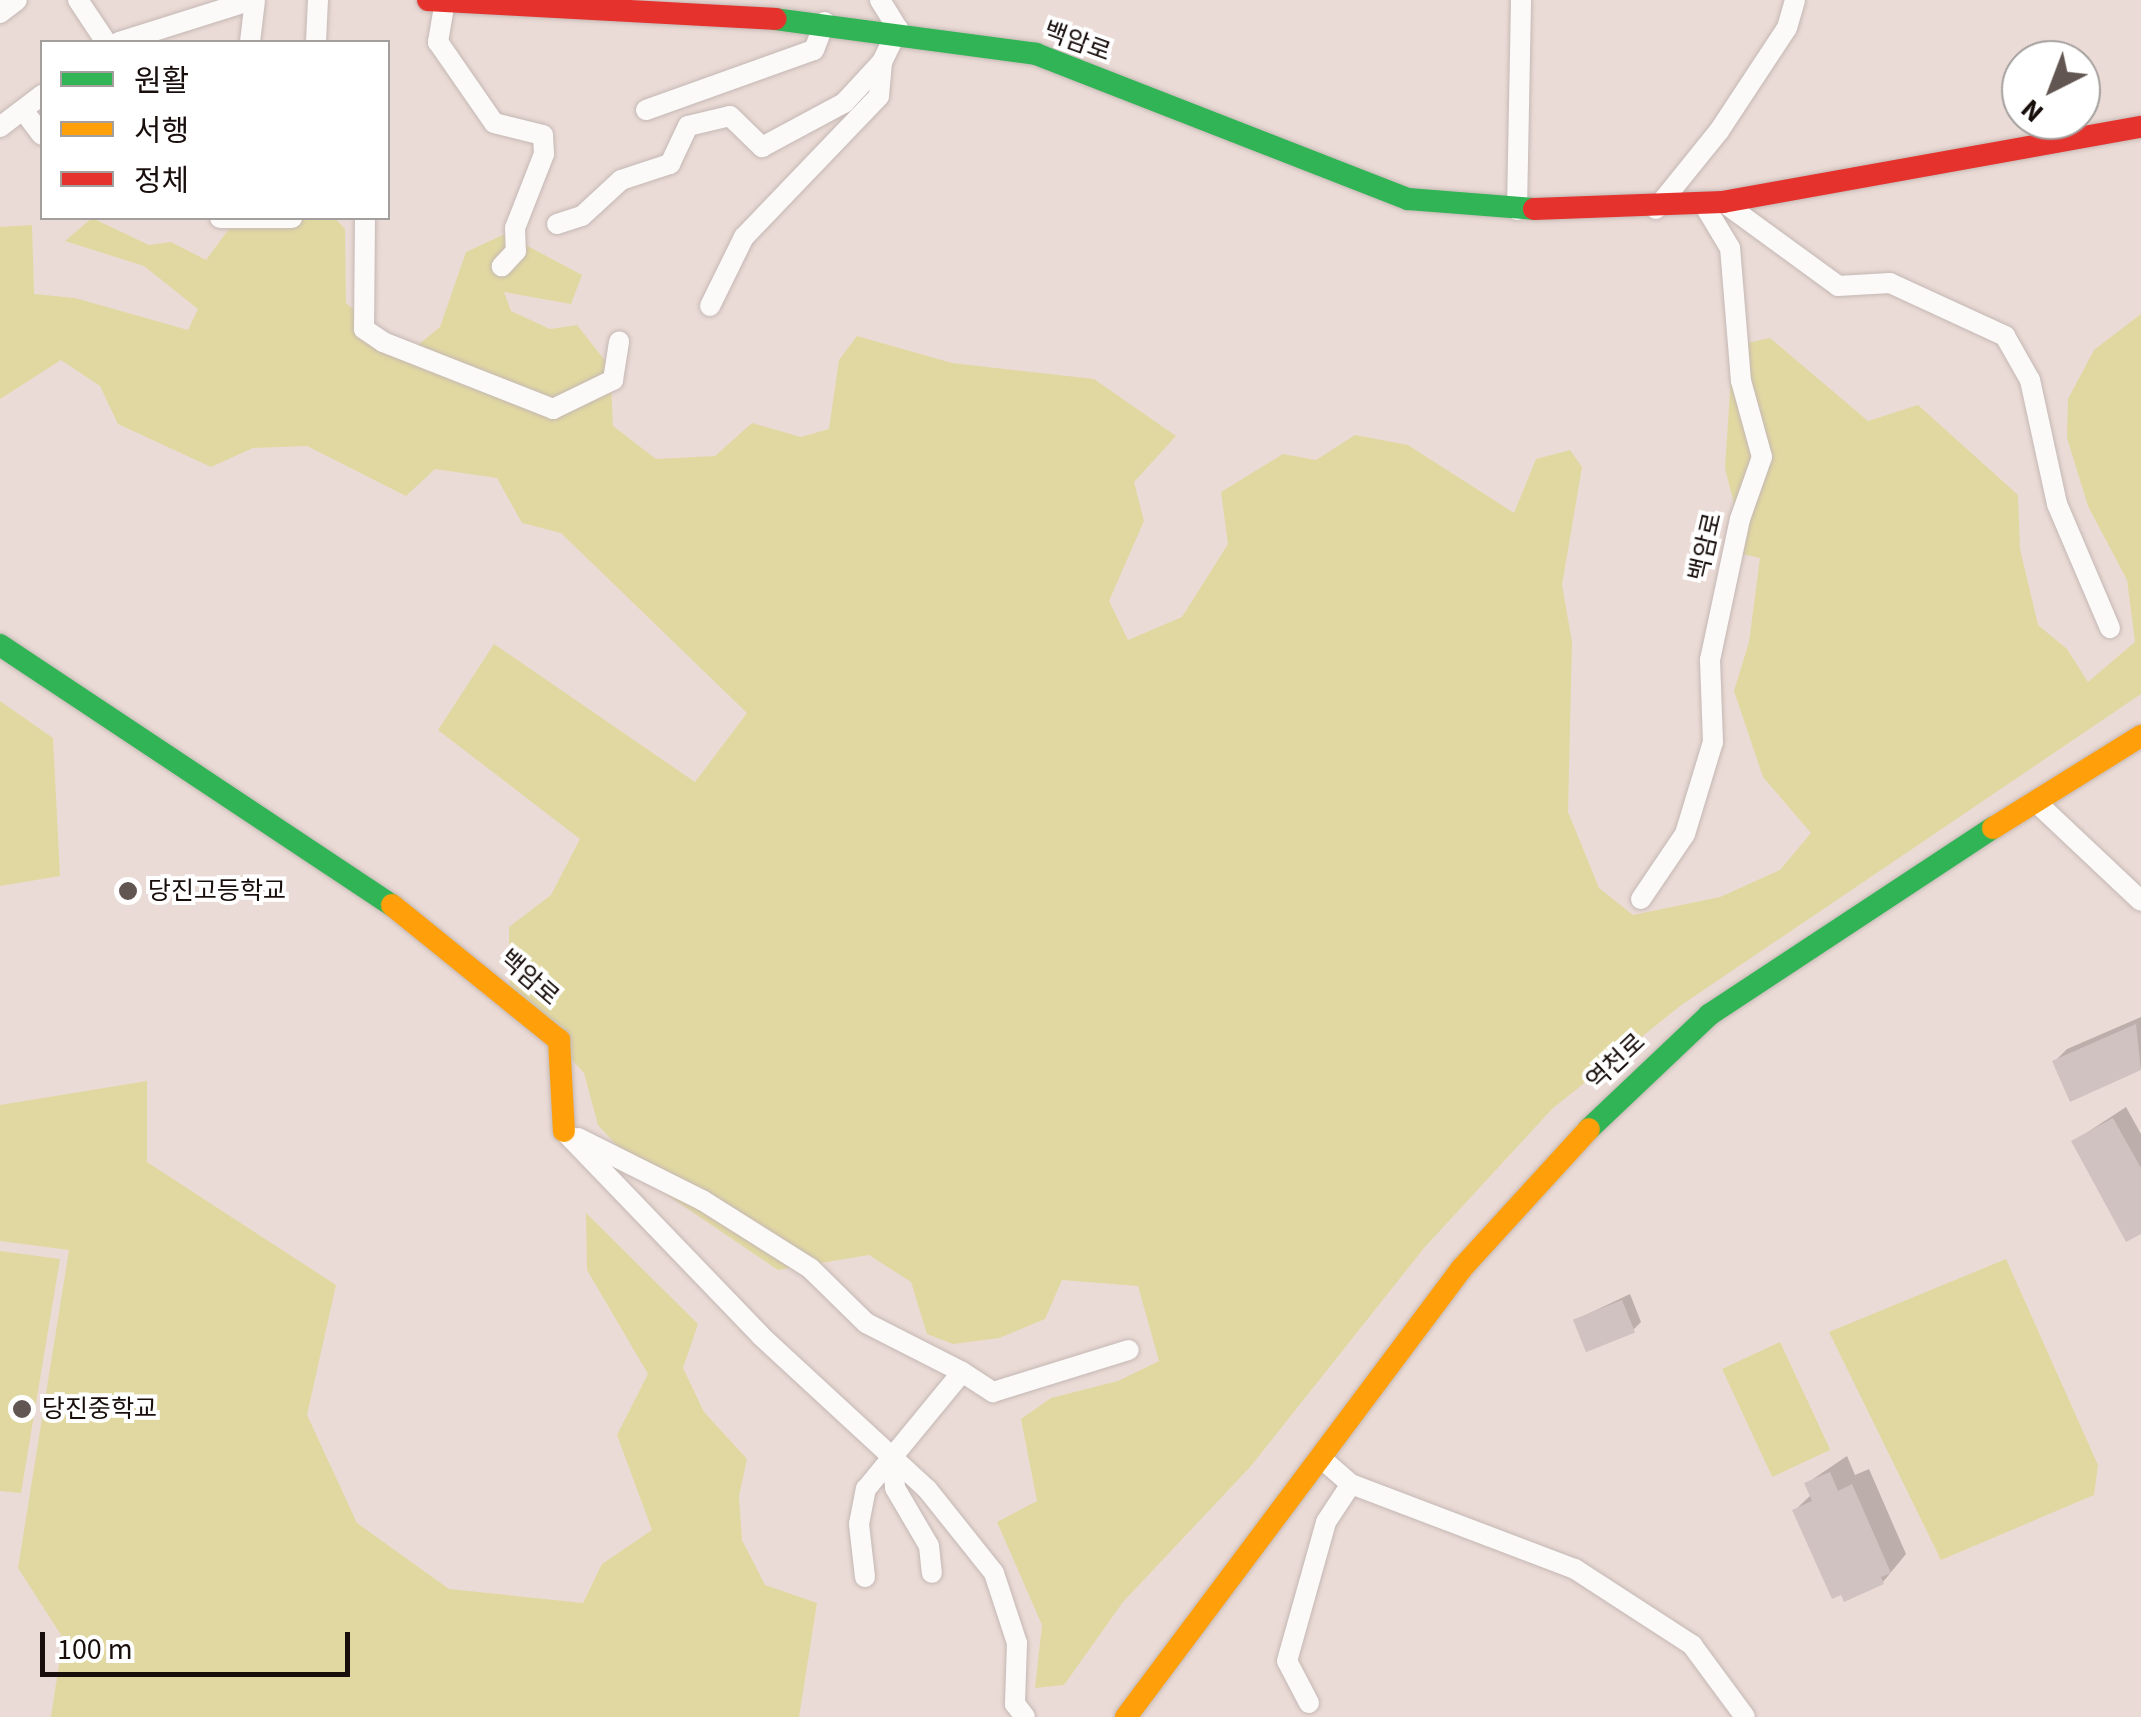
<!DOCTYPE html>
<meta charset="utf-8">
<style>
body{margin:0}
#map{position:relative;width:2141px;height:1717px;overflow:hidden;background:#ebdbd6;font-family:"Source Sans 3","Noto Sans KR",sans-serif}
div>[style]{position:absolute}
.green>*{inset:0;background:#e1d8a1;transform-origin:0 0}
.shadow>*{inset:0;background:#0003}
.building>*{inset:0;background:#cfc2c0;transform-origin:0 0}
.roads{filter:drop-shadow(0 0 2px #c4b8b4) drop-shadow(0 0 2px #c4b8b4)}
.street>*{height:20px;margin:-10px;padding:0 10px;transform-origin:10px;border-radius:10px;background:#fcfaf9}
.fast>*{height:22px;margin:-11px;padding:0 11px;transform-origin:11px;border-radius:11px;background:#30b455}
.slow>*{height:22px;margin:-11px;padding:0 11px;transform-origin:11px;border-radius:11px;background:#ff9f0a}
.jam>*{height:22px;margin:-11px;padding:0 11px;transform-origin:11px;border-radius:11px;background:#e5322d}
.dots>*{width:28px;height:28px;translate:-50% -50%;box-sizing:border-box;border:5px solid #fff;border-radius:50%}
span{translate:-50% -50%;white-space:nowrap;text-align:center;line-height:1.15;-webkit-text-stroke:8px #fff;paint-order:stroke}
.street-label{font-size:25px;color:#180e0b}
.poi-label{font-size:25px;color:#180e0b}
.left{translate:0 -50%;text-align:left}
.legend{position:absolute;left:40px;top:40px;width:350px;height:180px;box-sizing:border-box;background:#fff;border:2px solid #a39f9d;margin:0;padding:12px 18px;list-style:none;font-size:30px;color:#180e0b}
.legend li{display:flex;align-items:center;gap:20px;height:50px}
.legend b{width:50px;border:2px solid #a39f9d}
.north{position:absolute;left:2001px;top:40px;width:100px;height:100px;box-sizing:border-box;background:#fff;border:2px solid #a39f9d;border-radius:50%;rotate:222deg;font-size:28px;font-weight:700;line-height:40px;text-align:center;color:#180e0b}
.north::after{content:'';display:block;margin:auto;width:35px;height:45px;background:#625652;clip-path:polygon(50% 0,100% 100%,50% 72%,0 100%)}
.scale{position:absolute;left:40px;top:1632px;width:310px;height:45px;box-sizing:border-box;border:5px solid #180e0b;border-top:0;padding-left:12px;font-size:30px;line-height:35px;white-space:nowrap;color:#180e0b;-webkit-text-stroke:8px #fff;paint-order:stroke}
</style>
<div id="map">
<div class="green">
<div style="clip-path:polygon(92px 218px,149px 245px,171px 242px,206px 260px,237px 218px,335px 218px,345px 229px,346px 303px,407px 354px,440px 327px,466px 252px,505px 234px,582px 275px,571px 304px,504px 292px,511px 311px,550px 329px,577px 325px,610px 367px,613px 426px,656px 459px,715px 456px,752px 423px,801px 437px,829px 429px,839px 360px,857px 336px,952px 363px,1094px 379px,1176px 436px,1134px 482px,1144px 521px,1109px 601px,1128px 640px,1182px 617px,1228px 544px,1221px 492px,1283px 454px,1316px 460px,1355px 435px,1408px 445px,1514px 513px,1536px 459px,1570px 450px,1582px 467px,1562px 585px,1572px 642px,1568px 812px,1599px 888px,1633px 915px,1720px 897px,1780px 870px,1811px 833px,1763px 777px,1734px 691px,1749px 642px,1760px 558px,1729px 551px,1734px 504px,1725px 468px,1733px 346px,1770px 338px,1868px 421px,1918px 405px,2018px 495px,2020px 549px,2038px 625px,2067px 649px,2088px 682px,2135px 642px,2127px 580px,2088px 506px,2067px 438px,2068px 399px,2094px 350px,2141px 314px,2141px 694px,1680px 1006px,1552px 1109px,1424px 1248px,1251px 1466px,1123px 1602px,1064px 1685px,1035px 1688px,1042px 1625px,997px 1522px,1037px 1501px,1021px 1419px,1051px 1398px,1118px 1381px,1159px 1361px,1138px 1286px,1062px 1280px,1045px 1319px,999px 1338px,953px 1344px,927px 1334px,911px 1282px,869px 1255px,778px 1270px,654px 1186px,598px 1125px,584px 1073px,510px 993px,509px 927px,551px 895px,580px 839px,438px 730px,494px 644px,695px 782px,747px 713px,561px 533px,522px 523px,497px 478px,435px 469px,406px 496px,307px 446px,253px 448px,211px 467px,118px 424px,100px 386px,61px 360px,0 399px,0 227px,32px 225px,34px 294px,75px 298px,188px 330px,198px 309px,144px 266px,65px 241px)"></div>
<div style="clip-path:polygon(0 701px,53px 738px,60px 876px,0 886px)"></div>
<div style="clip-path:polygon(147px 1081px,147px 1162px,336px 1285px,307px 1415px,357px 1523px,449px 1589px,583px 1603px,602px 1564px,652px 1530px,617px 1435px,648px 1374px,587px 1270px,586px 1213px,698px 1324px,683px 1368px,704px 1412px,747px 1459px,739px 1496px,742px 1540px,765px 1585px,817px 1603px,799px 1717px,51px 1717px,63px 1638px,18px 1568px,69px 1250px,0 1241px,0 1105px)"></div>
<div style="clip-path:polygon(0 1251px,60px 1259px,21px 1493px,0 1491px)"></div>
<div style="clip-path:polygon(2006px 1259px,2098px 1465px,2094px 1495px,1941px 1560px,1829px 1332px)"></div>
<div style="left:1780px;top:1342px;width:119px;height:64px;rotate:65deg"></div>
</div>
<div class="shadow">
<div style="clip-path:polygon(2141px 1017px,2141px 1068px,2071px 1098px,2055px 1061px,2067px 1049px)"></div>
<div style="clip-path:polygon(2126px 1107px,2141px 1134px,2141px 1231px,2074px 1141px)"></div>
<div style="clip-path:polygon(1630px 1294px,1641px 1322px,1633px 1330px,1575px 1320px)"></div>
<div style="clip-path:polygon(1847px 1456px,1855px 1475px,1869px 1469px,1906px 1554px,1883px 1582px,1795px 1510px,1812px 1494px,1807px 1483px)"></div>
</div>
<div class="building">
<div style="clip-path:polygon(2136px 1024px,2141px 1070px,2070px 1102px,2052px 1061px)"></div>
<div style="clip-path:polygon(2113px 1118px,2141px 1168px,2141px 1234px,2126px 1242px,2071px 1141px)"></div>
<div style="left:1622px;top:1300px;width:35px;height:53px;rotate:68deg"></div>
<div style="clip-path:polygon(1830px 1472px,1838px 1491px,1852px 1484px,1891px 1573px,1881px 1577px,1884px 1584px,1844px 1602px,1841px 1595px,1832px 1599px,1792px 1510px,1812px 1501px,1804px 1483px)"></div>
</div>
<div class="roads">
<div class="street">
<div style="left:78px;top:0;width:50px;rotate:56.3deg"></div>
<div style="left:445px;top:1px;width:42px;rotate:99.7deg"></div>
<div style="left:438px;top:42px;width:98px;rotate:55.3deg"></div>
<div style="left:494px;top:123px;width:50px;rotate:13.8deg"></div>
<div style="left:543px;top:135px;width:19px;rotate:87deg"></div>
<div style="left:544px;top:154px;width:79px;rotate:111.4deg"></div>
<div style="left:515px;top:228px;width:23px;rotate:88deg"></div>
<div style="left:516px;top:251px;width:21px;rotate:133deg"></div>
<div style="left:0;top:13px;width:21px;rotate:-37deg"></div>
<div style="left:119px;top:42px;width:139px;rotate:-17.5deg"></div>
<div style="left:250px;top:42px;width:42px;rotate:-83.2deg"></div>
<div style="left:316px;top:42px;width:42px;rotate:-87.3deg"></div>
<div style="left:23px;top:110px;width:31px;rotate:53deg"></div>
<div style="left:646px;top:110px;width:178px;rotate:-19.7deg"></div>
<div style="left:814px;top:50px;width:30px;rotate:-69deg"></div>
<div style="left:0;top:127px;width:53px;rotate:-37.3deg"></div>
<div style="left:1723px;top:202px;width:142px;rotate:36.1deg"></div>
<div style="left:1838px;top:286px;width:52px;rotate:-3.3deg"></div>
<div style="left:1890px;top:283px;width:127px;rotate:24.7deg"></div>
<div style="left:2005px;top:336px;width:51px;rotate:60.4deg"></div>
<div style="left:2030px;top:380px;width:127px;rotate:77.7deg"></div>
<div style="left:2057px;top:504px;width:135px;rotate:66.9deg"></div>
<div style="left:1656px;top:209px;width:100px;rotate:-51.1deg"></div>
<div style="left:1719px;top:131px;width:123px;rotate:-56.6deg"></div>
<div style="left:1787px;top:28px;width:29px;rotate:-74deg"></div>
<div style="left:1517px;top:210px;width:210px;rotate:-88.9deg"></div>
<div style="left:220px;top:218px;width:72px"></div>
<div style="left:365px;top:218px;width:111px;rotate:90.5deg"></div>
<div style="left:364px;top:329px;width:23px;rotate:34deg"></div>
<div style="left:383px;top:342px;width:183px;rotate:21.5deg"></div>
<div style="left:553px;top:409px;width:67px;rotate:-25.8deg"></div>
<div style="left:613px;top:380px;width:39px;rotate:-81deg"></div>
<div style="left:557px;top:224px;width:26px;rotate:-18deg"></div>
<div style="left:582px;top:216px;width:53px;rotate:-42.7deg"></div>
<div style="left:621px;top:180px;width:52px;rotate:-18.1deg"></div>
<div style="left:670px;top:164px;width:42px;rotate:-64.7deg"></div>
<div style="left:688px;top:126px;width:43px;rotate:-13.4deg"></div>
<div style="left:730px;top:116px;width:45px;rotate:44.1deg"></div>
<div style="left:762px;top:147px;width:93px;rotate:-28.2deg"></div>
<div style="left:844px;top:103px;width:56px;rotate:-47.2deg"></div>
<div style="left:882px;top:62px;width:37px;rotate:-64deg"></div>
<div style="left:898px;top:29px;width:34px;rotate:-122deg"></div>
<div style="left:710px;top:306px;width:77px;rotate:-63.8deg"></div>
<div style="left:744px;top:237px;width:195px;rotate:-46.2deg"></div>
<div style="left:879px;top:96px;width:34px;rotate:-85deg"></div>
<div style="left:2036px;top:802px;width:144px;rotate:43.3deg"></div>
<div style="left:1641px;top:899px;width:78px;rotate:-55.9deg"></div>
<div style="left:1685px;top:834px;width:96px;rotate:-73.1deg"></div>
<div style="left:1713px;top:742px;width:82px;rotate:-92.1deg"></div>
<div style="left:1710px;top:660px;width:144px;rotate:-78deg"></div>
<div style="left:1740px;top:519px;width:66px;rotate:-70.5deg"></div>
<div style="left:1762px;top:457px;width:79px;rotate:-105.4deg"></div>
<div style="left:1741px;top:381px;width:133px;rotate:-94.7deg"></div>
<div style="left:1730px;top:248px;width:52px;rotate:-121deg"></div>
<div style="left:564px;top:1131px;width:284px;rotate:46.1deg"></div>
<div style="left:761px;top:1336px;width:226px;rotate:42.7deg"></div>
<div style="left:927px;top:1489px;width:107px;rotate:51.4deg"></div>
<div style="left:994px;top:1573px;width:74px;rotate:71.8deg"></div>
<div style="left:1017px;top:1643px;width:61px;rotate:91.9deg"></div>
<div style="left:1015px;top:1704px;width:16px;rotate:52deg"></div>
<div style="left:578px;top:1138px;width:139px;rotate:26.6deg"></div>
<div style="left:702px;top:1200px;width:128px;rotate:32.2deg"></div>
<div style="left:810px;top:1268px;width:78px;rotate:44.5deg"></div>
<div style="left:866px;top:1323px;width:108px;rotate:27deg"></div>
<div style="left:892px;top:1458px;width:30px;rotate:84deg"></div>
<div style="left:895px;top:1488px;width:67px;rotate:59.6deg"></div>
<div style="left:929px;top:1546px;width:27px;rotate:84deg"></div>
<div style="left:1322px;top:1459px;width:38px;rotate:41deg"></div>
<div style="left:1351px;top:1484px;width:240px;rotate:20.8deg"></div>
<div style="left:1575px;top:1569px;width:140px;rotate:33deg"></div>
<div style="left:1692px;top:1645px;width:89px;rotate:53.6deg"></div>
<div style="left:865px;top:1577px;width:53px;rotate:-96.5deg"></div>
<div style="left:859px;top:1524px;width:36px;rotate:-79deg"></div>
<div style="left:866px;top:1489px;width:151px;rotate:-50.6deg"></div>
<div style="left:962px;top:1372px;width:37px;rotate:33deg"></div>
<div style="left:993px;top:1392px;width:142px;rotate:-17.2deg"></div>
<div style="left:1309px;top:1703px;width:47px;rotate:-117.6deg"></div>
<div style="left:1287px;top:1661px;width:144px;rotate:-74.3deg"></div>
<div style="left:1326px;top:1522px;width:45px;rotate:-56.7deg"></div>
</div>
<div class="fast">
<div style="left:775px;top:19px;width:263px;rotate:7.6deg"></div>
<div style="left:1036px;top:54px;width:399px;rotate:21.3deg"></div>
<div style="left:1408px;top:199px;width:126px;rotate:4.5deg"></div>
<div style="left:0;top:645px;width:470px;rotate:33.6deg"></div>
<div style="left:1589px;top:1129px;width:166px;rotate:-43.5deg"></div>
<div style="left:1709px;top:1015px;width:340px;rotate:-33.4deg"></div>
</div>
<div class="slow">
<div style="left:1993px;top:828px;width:174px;rotate:-31.9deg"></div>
<div style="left:392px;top:905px;width:215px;rotate:39deg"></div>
<div style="left:559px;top:1040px;width:91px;rotate:86.9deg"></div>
<div style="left:1126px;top:1717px;width:561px;rotate:-53.19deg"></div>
<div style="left:1462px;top:1268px;width:188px;rotate:-47.6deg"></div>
</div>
<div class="jam">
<div style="left:428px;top:0;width:348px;rotate:3.1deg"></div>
<div style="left:1534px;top:209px;width:189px;rotate:-2.1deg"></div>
<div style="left:1723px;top:202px;width:425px;rotate:-10.2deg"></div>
</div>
</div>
<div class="dots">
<div style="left:128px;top:891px;background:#625652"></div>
<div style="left:22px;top:1409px;background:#625652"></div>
</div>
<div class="street-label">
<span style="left:1077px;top:42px;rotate:20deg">백암로</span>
<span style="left:1706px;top:547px;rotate:-77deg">백암로</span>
<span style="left:529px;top:978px;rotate:41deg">백암로</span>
<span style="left:1616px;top:1062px;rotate:-43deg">역천로</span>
</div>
<div class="poi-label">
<span class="left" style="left:148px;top:891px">당진고등학교</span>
<span class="left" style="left:42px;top:1409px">당진중학교</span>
</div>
<ul class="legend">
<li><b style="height:12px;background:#30b455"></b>원활</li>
<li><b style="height:12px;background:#ff9f0a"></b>서행</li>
<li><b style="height:12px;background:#e5322d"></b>정체</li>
</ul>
<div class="north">N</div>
<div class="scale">100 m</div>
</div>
